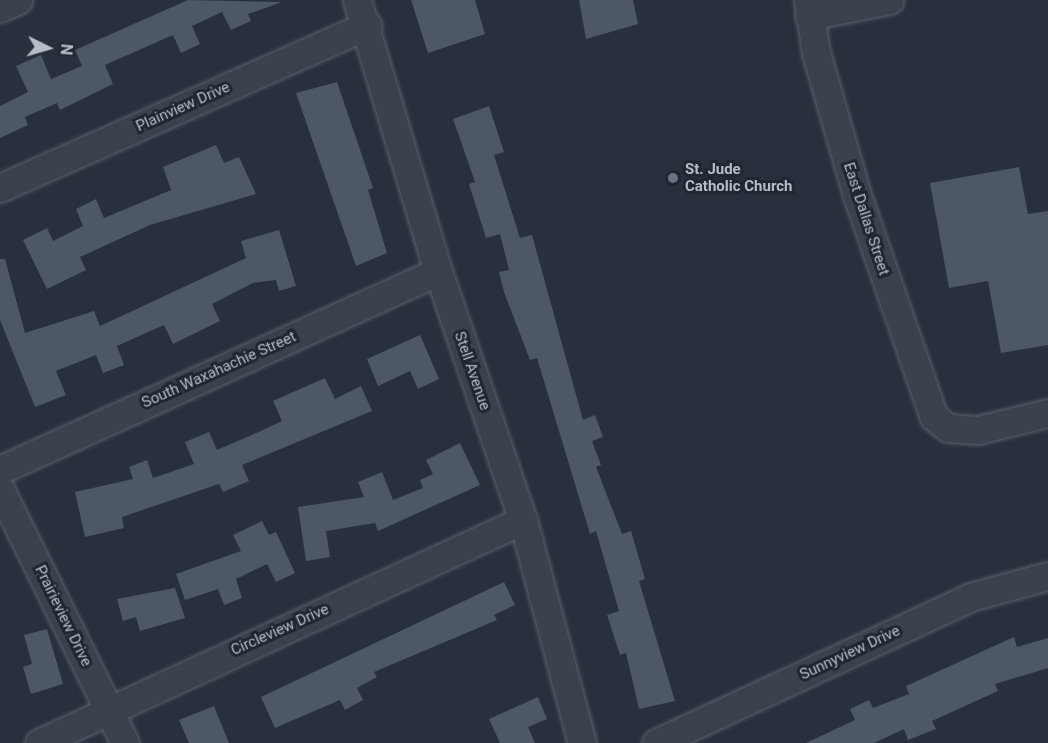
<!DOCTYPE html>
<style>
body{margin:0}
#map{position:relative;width:1048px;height:743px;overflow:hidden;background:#27303c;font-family:Roboto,sans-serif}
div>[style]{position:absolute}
.building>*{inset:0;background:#4d5765}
.roads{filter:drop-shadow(0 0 2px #58606b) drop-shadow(0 0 2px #58606b)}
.minor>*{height:27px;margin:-13.5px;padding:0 13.5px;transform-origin:13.5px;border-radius:13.5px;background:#3a424d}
.dots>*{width:16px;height:16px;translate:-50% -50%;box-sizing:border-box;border:3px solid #1f2732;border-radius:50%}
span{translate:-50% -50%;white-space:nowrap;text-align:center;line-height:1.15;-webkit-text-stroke:6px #1f2732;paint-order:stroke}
.street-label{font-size:15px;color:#b6bdc8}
.poi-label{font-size:15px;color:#b6bdc8;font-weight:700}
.left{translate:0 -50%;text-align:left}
.north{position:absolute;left:18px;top:18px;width:60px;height:60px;-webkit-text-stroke:4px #1f2732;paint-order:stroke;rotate:95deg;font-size:16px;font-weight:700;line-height:24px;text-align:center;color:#b6bdc8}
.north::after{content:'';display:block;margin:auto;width:21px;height:27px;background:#b6bdc8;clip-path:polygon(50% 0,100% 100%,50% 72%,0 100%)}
</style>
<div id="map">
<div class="building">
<div style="clip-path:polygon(188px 0,282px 2px,248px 14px,251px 21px,231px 30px,222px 12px,192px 26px,200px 44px,181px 53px,173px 35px,105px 65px,113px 84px,60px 110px,57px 103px,25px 117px,28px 125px,0 138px,0 106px,28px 92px,16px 66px,41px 55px,51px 79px,82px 66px,75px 50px)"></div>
<div style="clip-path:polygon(411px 0,475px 0,485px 34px,428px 53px)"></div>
<div style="clip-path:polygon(579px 0,633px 0,638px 24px,586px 39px)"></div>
<div style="clip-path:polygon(337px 82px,373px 188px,368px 190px,387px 253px,356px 266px,296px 93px)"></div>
<div style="clip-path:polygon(489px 106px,504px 152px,494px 155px,520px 238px,532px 235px,583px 420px,595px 415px,603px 437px,592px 441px,601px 465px,596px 467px,622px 534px,631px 531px,645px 579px,639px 581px,675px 701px,639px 709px,626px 653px,620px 655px,607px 615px,619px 611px,596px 531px,590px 534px,537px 358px,530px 360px,504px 292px,499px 272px,509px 270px,500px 234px,486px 238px,469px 184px,475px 182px,453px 119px)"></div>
<div style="clip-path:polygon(216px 145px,224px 163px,239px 157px,256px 194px,150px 225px,80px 257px,86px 270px,47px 289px,23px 240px,47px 228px,53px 241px,83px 226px,76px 209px,96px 199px,104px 218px,171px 190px,163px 167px)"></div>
<div style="clip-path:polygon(1019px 167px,1028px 214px,1048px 211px,1048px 345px,1001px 353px,988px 281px,949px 288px,930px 183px)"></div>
<div style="clip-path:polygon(279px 230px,296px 286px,279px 291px,276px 280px,253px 283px,212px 304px,220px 321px,173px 344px,164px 325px,117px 346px,124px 365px,103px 373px,96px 355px,56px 371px,66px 395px,35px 407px,0 320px,0 259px,5px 259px,25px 333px,94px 311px,100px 326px,246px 258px,241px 241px)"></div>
<div style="clip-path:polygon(420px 335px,439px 379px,418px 389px,410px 371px,378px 386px,367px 359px)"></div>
<div style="clip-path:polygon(325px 378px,335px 399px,361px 386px,372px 411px,242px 465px,249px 481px,223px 492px,219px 484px,122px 517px,124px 528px,85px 537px,75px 492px,133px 479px,129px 467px,147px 460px,153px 478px,194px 464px,185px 442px,209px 432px,217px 450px,254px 434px,282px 421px,273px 401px)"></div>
<div style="clip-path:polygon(460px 443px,480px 485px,378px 531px,375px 523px,326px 531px,330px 557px,306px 561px,298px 507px,364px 497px,358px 482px,382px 472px,393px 500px,423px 488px,420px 480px,433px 474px,426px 460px)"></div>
<div style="clip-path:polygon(262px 521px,269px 535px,276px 532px,295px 573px,276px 582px,267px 564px,236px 579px,242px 598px,224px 605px,218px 589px,185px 600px,176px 574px,241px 551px,233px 535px)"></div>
<div style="clip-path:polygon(504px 582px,515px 605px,494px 615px,497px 620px,374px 672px,377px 677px,357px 688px,363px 700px,345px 710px,340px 700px,275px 728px,261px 697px)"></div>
<div style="clip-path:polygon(175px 588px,185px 618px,140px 631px,136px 617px,123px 621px,117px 599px)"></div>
<div style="clip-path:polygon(47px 629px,63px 684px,31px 694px,23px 667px,32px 664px,24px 635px)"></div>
<div style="clip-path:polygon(1014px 637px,1017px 647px,1048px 638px,1048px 668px,995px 684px,998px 691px,932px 721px,936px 729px,908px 740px,904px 729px,874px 743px,806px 743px,855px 720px,850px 709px,869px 700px,873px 708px,909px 694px,906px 686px)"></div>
<div style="clip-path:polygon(538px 697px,547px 719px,528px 727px,535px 743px,500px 743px,489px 719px)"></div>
<div style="clip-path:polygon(214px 706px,229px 743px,189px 743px,179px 720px)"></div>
</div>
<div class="roads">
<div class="minor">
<div style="left:357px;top:0;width:283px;rotate:73.4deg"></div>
<div style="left:438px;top:271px;width:263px;rotate:71.2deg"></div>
<div style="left:523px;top:520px;width:231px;rotate:75.2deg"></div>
<div style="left:808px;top:0;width:54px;rotate:81.4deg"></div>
<div style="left:816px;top:53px;width:148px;rotate:73.9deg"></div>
<div style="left:857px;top:195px;width:235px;rotate:70.9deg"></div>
<div style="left:934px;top:417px;width:18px;rotate:38deg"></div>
<div style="left:948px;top:428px;width:30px;rotate:4deg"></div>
<div style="left:978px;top:430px;width:72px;rotate:-13.7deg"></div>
<div style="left:0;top:8px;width:20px;rotate:-24deg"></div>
<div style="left:809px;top:16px;width:82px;rotate:-11.3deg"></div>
<div style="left:0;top:188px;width:402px;rotate:-23.9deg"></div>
<div style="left:0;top:470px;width:481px;rotate:-24.4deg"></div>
<div style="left:0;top:489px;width:283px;rotate:63.8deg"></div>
<div style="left:39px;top:743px;width:533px;rotate:-24.74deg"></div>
<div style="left:656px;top:743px;width:346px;rotate:-24.9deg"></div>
<div style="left:970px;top:597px;width:81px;rotate:-15.1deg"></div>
</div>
</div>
<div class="dots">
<div style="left:673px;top:178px;background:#6b7280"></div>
</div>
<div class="street-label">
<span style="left:183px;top:107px;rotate:-24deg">Plainview Drive</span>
<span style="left:866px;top:219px;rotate:72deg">East Dallas Street</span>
<span style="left:219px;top:370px;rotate:-24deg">South Waxahachie Street</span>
<span style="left:472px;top:371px;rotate:71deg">Stell Avenue</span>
<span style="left:63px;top:616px;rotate:64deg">Prairieview Drive</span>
<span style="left:280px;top:630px;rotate:-24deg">Circleview Drive</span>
<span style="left:850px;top:653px;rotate:-25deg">Sunnyview Drive</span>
</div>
<div class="poi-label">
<span class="left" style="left:685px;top:178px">St. Jude<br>Catholic Church</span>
</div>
<div class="north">N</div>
</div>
